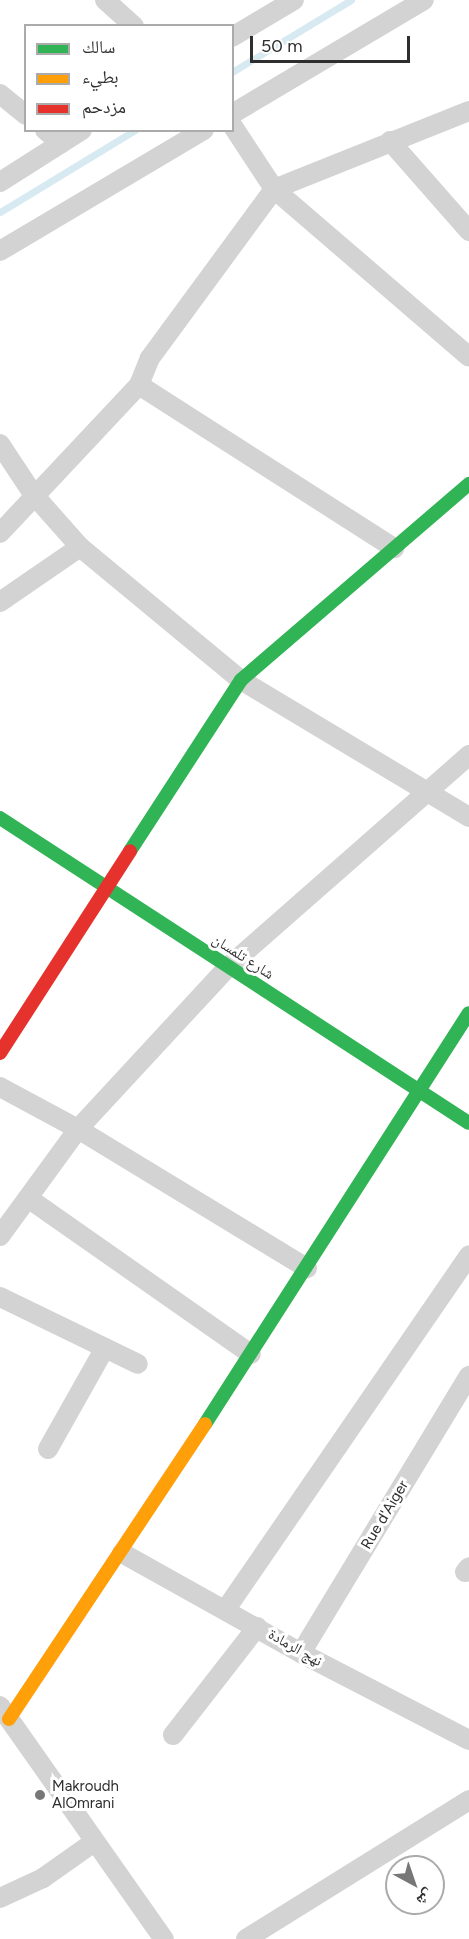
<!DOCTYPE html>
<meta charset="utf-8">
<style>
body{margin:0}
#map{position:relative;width:469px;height:1939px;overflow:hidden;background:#fff;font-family:Figtree,"Noto Naskh Arabic",sans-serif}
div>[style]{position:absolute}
.stream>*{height:7px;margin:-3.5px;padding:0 3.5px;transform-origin:3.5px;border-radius:3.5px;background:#d7eaf2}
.street>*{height:20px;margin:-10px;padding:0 10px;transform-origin:10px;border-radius:10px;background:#d3d3d3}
.fast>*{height:14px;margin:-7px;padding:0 7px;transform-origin:7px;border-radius:7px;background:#30b455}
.slow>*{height:14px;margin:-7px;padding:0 7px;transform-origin:7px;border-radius:7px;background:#ff9f0a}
.jam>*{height:14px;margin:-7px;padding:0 7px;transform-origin:7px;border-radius:7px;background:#e5322d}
.dots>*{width:16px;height:16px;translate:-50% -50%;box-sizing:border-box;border:3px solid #fff;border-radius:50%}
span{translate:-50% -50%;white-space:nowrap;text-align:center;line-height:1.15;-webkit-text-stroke:6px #fff;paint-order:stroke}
.street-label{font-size:15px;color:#2e2e2e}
.poi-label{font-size:15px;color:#2e2e2e}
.left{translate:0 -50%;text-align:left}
.legend{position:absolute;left:24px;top:24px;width:210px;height:108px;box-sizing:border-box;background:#fff;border:2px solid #ababab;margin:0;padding:8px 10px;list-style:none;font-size:18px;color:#2e2e2e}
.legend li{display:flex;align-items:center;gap:12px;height:30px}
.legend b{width:30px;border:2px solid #ababab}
.north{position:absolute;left:385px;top:1855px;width:60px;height:60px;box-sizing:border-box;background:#fff;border:2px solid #ababab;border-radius:50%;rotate:140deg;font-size:16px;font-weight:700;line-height:24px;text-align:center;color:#2e2e2e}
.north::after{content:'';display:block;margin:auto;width:21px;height:27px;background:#777;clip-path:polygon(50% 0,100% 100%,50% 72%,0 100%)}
.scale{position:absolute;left:250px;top:36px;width:160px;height:27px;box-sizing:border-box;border:3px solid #2e2e2e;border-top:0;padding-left:8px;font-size:18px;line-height:21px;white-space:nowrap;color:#2e2e2e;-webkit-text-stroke:4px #fff;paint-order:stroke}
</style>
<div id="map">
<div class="stream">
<div style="left:232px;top:72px;width:139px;rotate:-31.2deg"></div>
<div style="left:0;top:212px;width:158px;rotate:-31.3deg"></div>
</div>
<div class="street">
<div style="left:105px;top:0;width:39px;rotate:42deg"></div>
<div style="left:232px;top:37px;width:72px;rotate:-30.8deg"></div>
<div style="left:0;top:94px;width:33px;rotate:39deg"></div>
<div style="left:232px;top:114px;width:223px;rotate:-30.7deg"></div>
<div style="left:232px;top:125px;width:77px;rotate:56.7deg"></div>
<div style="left:274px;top:189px;width:257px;rotate:40.7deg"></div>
<div style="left:45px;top:130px;width:21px;rotate:39deg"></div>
<div style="left:390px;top:141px;width:120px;rotate:48.7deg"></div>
<div style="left:0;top:182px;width:97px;rotate:-32.4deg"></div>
<div style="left:0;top:251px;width:237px;rotate:-30.7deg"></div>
<div style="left:139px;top:385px;width:303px;rotate:32.6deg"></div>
<div style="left:0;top:444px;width:60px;rotate:56.6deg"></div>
<div style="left:33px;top:494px;width:71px;rotate:48.4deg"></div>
<div style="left:80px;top:547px;width:209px;rotate:39.6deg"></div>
<div style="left:241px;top:680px;width:266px;rotate:31deg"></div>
<div style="left:0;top:533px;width:203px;rotate:-46.8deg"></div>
<div style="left:139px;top:385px;width:29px;rotate:-68deg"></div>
<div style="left:150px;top:358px;width:210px;rotate:-53.7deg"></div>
<div style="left:274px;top:189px;width:210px;rotate:-21.8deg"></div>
<div style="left:0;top:602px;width:97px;rotate:-34.5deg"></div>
<div style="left:0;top:1087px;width:89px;rotate:28.3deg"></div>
<div style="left:78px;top:1129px;width:268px;rotate:31.3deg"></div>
<div style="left:28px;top:1198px;width:272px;rotate:35deg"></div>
<div style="left:0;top:1236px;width:132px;rotate:-53.9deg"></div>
<div style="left:78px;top:1129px;width:222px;rotate:-47.2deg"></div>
<div style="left:229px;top:966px;width:320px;rotate:-41.3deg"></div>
<div style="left:0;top:1297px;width:153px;rotate:25.9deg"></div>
<div style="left:48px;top:1449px;width:116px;rotate:-60.6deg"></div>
<div style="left:122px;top:1553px;width:205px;rotate:29.2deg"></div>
<div style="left:301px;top:1653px;width:189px;rotate:27.4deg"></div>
<div style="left:465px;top:1572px;width:6px;rotate:-51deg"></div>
<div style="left:226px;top:1609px;width:429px;rotate:-55.5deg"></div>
<div style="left:301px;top:1653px;width:324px;rotate:-58.8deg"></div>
<div style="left:0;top:1706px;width:285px;rotate:54.9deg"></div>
<div style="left:173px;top:1735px;width:137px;rotate:-52.1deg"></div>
<div style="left:0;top:1898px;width:47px;rotate:-24.9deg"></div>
<div style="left:43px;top:1878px;width:62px;rotate:-35.2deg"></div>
<div style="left:246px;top:1939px;width:263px;rotate:-31.9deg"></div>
</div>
<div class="fast">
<div style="left:0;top:818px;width:559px;rotate:33.04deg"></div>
<div style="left:130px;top:851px;width:204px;rotate:-57deg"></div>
<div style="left:241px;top:680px;width:301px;rotate:-40.7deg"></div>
<div style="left:205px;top:1424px;width:488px;rotate:-57.3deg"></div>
</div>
<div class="slow">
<div style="left:9px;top:1719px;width:354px;rotate:-56.4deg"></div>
</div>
<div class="jam">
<div style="left:0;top:1053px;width:240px;rotate:-57.2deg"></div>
</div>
<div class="dots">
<div style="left:40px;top:1795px;background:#777"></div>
</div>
<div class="street-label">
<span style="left:243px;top:957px;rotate:33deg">شارع تلمسان</span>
<span style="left:385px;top:1515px;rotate:-59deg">Rue d'Aiger</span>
<span style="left:295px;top:1648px;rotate:30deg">نهج الرمادة</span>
</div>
<div class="poi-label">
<span class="left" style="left:52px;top:1795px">Makroudh<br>AlOmrani</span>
</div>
<ul class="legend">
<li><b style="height:8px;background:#30b455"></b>سالك</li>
<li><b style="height:8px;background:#ff9f0a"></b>بطيء</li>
<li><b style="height:8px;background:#e5322d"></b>مزدحم</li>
</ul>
<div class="north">ش</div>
<div class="scale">50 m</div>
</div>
